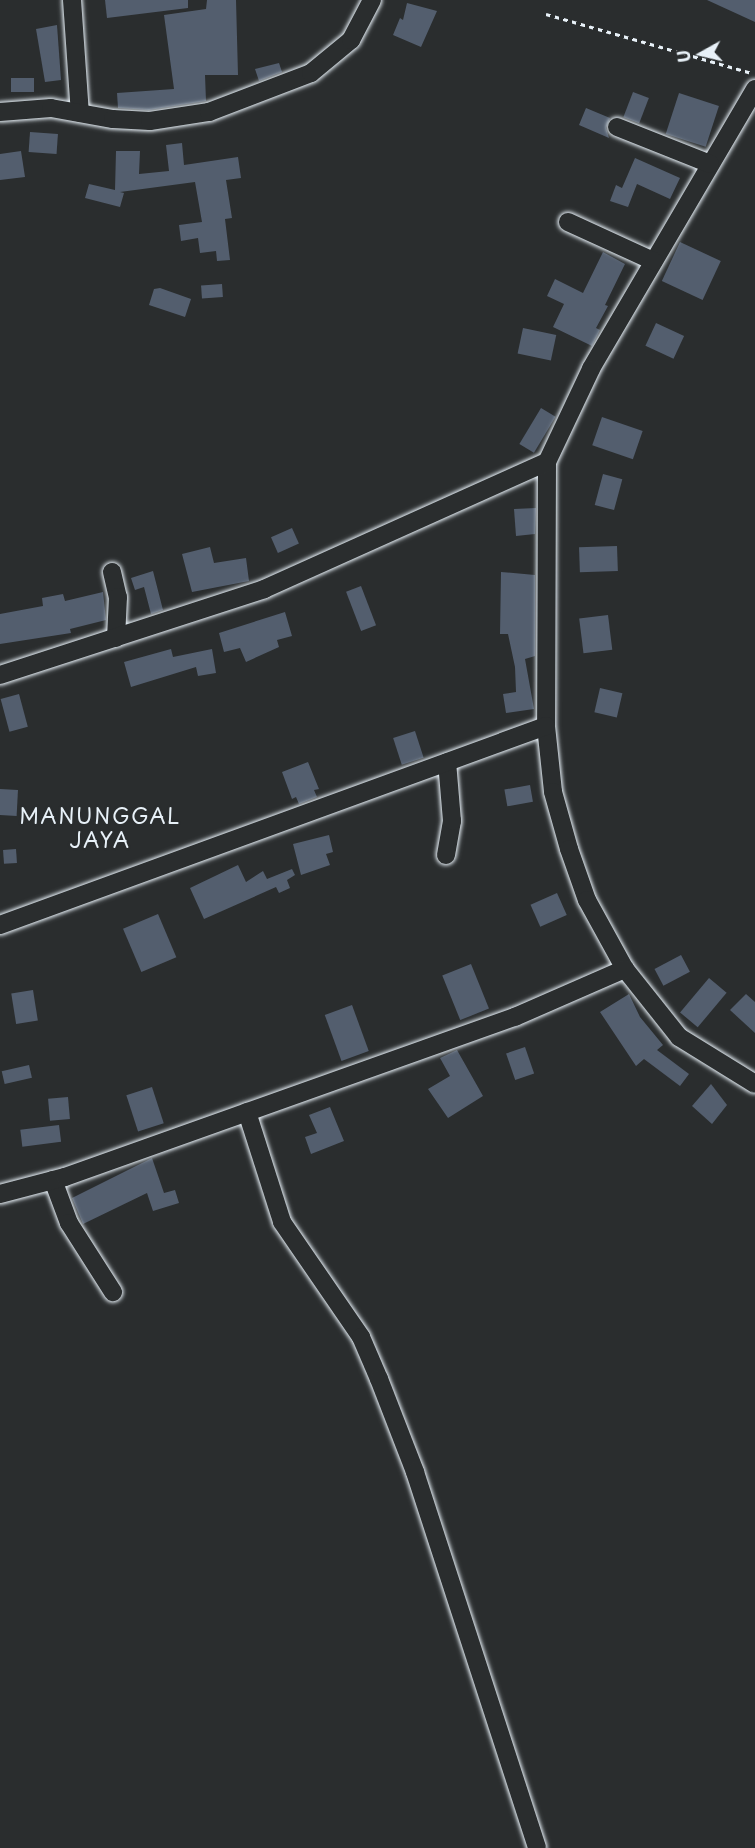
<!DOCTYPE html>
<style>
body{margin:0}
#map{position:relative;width:755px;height:1848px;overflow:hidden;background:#2a2d2e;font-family:"Playpen Sans",sans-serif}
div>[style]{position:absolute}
.building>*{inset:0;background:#535e6e;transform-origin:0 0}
.path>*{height:3px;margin-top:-1.5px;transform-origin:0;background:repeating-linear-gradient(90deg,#e8f1f8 0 4.5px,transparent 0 9px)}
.roads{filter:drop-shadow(0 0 2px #e8f1f8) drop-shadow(0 0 2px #e8f1f8)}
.street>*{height:18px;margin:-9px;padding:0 9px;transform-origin:9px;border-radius:9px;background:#2a2d2e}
span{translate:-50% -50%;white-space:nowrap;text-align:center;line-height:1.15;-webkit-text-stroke:4.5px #2a2d2e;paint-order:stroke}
.quarter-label{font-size:21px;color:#e8f1f8;letter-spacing:1.5px}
.north{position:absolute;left:671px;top:24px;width:60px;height:60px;-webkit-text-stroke:4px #2a2d2e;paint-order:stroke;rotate:262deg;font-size:16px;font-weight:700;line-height:24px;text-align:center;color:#e8f1f8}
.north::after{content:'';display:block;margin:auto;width:21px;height:27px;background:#e8f1f8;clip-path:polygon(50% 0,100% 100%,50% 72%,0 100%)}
</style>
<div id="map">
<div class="building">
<div style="clip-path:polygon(105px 0,188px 0,188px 8px,107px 18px)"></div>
<div style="clip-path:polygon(207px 0,236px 0,238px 75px,205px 75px,206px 101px,149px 110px,118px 108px,117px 93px,174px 89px,164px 15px,206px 9px)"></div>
<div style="clip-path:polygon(707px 0,755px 0,755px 22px)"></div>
<div style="clip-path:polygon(407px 3px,437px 11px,421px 47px,393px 35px,400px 18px,403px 20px)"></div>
<div style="clip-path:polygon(57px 25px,61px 80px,45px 82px,36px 29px)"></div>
<div style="clip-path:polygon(279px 63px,282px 72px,259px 81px,255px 69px)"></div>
<div style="left:34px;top:78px;width:14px;height:23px;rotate:90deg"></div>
<div style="left:633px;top:92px;width:17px;height:27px;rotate:21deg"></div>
<div style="left:679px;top:93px;width:42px;height:43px;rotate:18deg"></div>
<div style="clip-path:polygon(586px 108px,610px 118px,606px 128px,609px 138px,579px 125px)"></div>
<div style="left:30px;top:132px;width:28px;height:20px;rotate:4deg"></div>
<div style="clip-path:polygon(182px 143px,184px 165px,238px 157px,241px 178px,226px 180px,232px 218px,225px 219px,230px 260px,217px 261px,216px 251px,200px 253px,198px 238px,181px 241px,179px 225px,202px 222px,195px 182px,120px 192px,124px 193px,120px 207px,85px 198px,89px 184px,115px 190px,116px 151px,140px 151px,139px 174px,169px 171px,166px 145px)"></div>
<div style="clip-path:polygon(21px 151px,25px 177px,0 180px,0 154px)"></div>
<div style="clip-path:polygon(635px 158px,680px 178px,670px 199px,637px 184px,628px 207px,610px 201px,616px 185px,622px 188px)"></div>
<div style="left:680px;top:242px;width:45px;height:43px;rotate:25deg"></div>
<div style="clip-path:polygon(603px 252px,625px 264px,605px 305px,608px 306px,596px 328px,600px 330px,592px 346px,553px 327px,564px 304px,547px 296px,555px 279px,583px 293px)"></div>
<div style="left:222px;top:284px;width:13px;height:21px;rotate:86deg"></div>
<div style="clip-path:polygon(160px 288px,191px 299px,185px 317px,149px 305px,154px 289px)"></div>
<div style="left:656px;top:323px;width:31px;height:25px;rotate:25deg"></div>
<div style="left:523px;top:328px;width:34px;height:26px;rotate:12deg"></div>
<div style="left:541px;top:408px;width:17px;height:42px;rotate:31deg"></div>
<div style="left:602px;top:417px;width:43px;height:30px;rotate:19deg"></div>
<div style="left:603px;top:474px;width:20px;height:32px;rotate:15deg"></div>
<div style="clip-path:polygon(536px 508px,535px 534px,516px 536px,514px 509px)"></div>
<div style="left:292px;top:528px;width:17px;height:23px;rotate:66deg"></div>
<div style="left:617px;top:546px;width:25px;height:38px;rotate:88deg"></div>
<div style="clip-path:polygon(210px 547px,214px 563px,246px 558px,249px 581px,192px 592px,182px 554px)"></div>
<div style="clip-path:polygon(153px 571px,163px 610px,151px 614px,144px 587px,135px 590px,131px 578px)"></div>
<div style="clip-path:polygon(501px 572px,535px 575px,535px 656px,525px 659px,534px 709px,506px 713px,503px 694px,516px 692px,515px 667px,508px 634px,500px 634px)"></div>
<div style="left:361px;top:586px;width:42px;height:16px;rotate:69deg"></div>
<div style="clip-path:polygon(103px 592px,106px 620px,70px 629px,71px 633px,0 644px,0 614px,43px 606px,42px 598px,63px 594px,65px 601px)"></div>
<div style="clip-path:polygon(285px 612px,292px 636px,277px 640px,279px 647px,246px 662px,240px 648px,224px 652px,219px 633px)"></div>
<div style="left:608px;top:615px;width:35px;height:29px;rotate:83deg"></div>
<div style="clip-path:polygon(171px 649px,173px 657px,212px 649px,216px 673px,198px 676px,196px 667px,131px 687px,124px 662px)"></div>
<div style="left:600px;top:688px;width:23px;height:25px;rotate:13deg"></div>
<div style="left:19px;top:694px;width:34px;height:19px;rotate:75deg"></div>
<div style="left:415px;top:731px;width:28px;height:23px;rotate:72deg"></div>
<div style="clip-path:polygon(308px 762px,319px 789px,314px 790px,317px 797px,299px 804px,296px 797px,292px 799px,282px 772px)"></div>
<div style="left:530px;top:785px;width:17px;height:26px;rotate:80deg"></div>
<div style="left:0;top:789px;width:18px;height:26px;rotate:3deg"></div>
<div style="clip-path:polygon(329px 835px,333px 852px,326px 854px,330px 865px,301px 875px,293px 844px)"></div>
<div style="left:16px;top:849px;width:14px;height:13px;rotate:86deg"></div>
<div style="clip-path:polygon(238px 865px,246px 882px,263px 871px,267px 879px,292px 869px,295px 875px,287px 880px,290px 888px,279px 893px,276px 887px,204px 919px,190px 888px)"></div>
<div style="left:557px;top:893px;width:24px;height:29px;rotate:66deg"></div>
<div style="left:158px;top:914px;width:47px;height:38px;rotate:67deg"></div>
<div style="left:681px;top:955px;width:19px;height:30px;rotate:62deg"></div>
<div style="left:471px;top:964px;width:48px;height:31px;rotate:68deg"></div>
<div style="left:709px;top:978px;width:23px;height:45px;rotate:40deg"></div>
<div style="left:33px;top:990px;width:31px;height:22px;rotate:81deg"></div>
<div style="clip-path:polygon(629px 994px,640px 1017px,663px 1045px,657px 1050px,689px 1074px,680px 1086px,644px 1059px,636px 1066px,600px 1012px)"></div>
<div style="clip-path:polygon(746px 994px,755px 1002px,755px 1033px,730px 1010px)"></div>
<div style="left:352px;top:1005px;width:49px;height:29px;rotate:70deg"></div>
<div style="left:525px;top:1047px;width:28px;height:20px;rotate:71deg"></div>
<div style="clip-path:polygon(457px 1050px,483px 1096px,448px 1118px,428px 1089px,450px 1076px,440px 1058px)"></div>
<div style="left:29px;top:1065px;width:13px;height:28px;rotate:77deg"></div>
<div style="clip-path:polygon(711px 1084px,727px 1105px,712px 1124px,692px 1106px)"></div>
<div style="left:152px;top:1087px;width:38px;height:27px;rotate:72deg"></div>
<div style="left:68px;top:1097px;width:22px;height:20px;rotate:85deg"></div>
<div style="clip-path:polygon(330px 1107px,344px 1141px,311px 1154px,305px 1137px,317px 1133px,309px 1115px)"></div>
<div style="left:59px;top:1125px;width:17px;height:39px;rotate:83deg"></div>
<div style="clip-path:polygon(152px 1158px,164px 1193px,175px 1190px,179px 1203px,153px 1211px,147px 1193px,83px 1224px,72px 1198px)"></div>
</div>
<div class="path">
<div style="left:546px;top:14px;width:214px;rotate:16deg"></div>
</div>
<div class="roads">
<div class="street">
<div style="left:72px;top:0;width:113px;rotate:86deg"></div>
<div style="left:755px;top:89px;width:324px;rotate:120.4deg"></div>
<div style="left:591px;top:369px;width:103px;rotate:115.3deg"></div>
<div style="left:547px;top:462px;width:264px;rotate:90.2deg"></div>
<div style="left:546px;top:726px;width:66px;rotate:83.9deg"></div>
<div style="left:553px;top:792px;width:59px;rotate:74.3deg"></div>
<div style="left:569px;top:849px;width:54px;rotate:70.6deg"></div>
<div style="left:587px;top:900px;width:79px;rotate:61.2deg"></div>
<div style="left:625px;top:969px;width:87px;rotate:51.5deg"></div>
<div style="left:679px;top:1037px;width:89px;rotate:31.7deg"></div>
<div style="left:0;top:112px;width:51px;rotate:-4.5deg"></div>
<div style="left:51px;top:108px;width:63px;rotate:10.1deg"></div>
<div style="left:113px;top:119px;width:37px;rotate:3deg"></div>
<div style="left:150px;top:121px;width:60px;rotate:-8.7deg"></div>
<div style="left:209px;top:112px;width:109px;rotate:-20.9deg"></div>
<div style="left:311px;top:73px;width:52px;rotate:-39.5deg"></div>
<div style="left:351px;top:40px;width:45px;rotate:-62.3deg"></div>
<div style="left:617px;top:127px;width:100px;rotate:21.7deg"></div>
<div style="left:568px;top:222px;width:94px;rotate:24.6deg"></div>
<div style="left:112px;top:572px;width:26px;rotate:77deg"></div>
<div style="left:118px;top:597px;width:41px;rotate:92.8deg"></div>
<div style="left:0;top:675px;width:278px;rotate:-18deg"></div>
<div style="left:264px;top:589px;width:310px;rotate:-24.2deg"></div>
<div style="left:446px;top:855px;width:35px;rotate:-80deg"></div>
<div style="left:452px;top:821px;width:59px;rotate:-94.8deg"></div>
<div style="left:0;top:925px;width:581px;rotate:-20.03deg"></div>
<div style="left:247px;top:1112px;width:115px;rotate:72.3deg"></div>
<div style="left:282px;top:1222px;width:140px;rotate:55.5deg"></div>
<div style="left:361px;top:1337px;width:46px;rotate:66.8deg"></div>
<div style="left:379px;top:1379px;width:100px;rotate:68.8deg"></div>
<div style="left:415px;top:1472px;width:395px;rotate:72deg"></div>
<div style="left:53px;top:1180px;width:46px;rotate:69.6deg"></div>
<div style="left:69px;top:1223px;width:82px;rotate:57.5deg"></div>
<div style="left:0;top:1194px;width:67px;rotate:-14.7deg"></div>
<div style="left:65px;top:1177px;width:478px;rotate:-19.6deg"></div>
<div style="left:515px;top:1017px;width:120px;rotate:-23.6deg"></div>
</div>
</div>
<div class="quarter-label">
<span style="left:100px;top:827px">MANUNGGAL<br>JAYA</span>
</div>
<div class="north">U</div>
</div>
